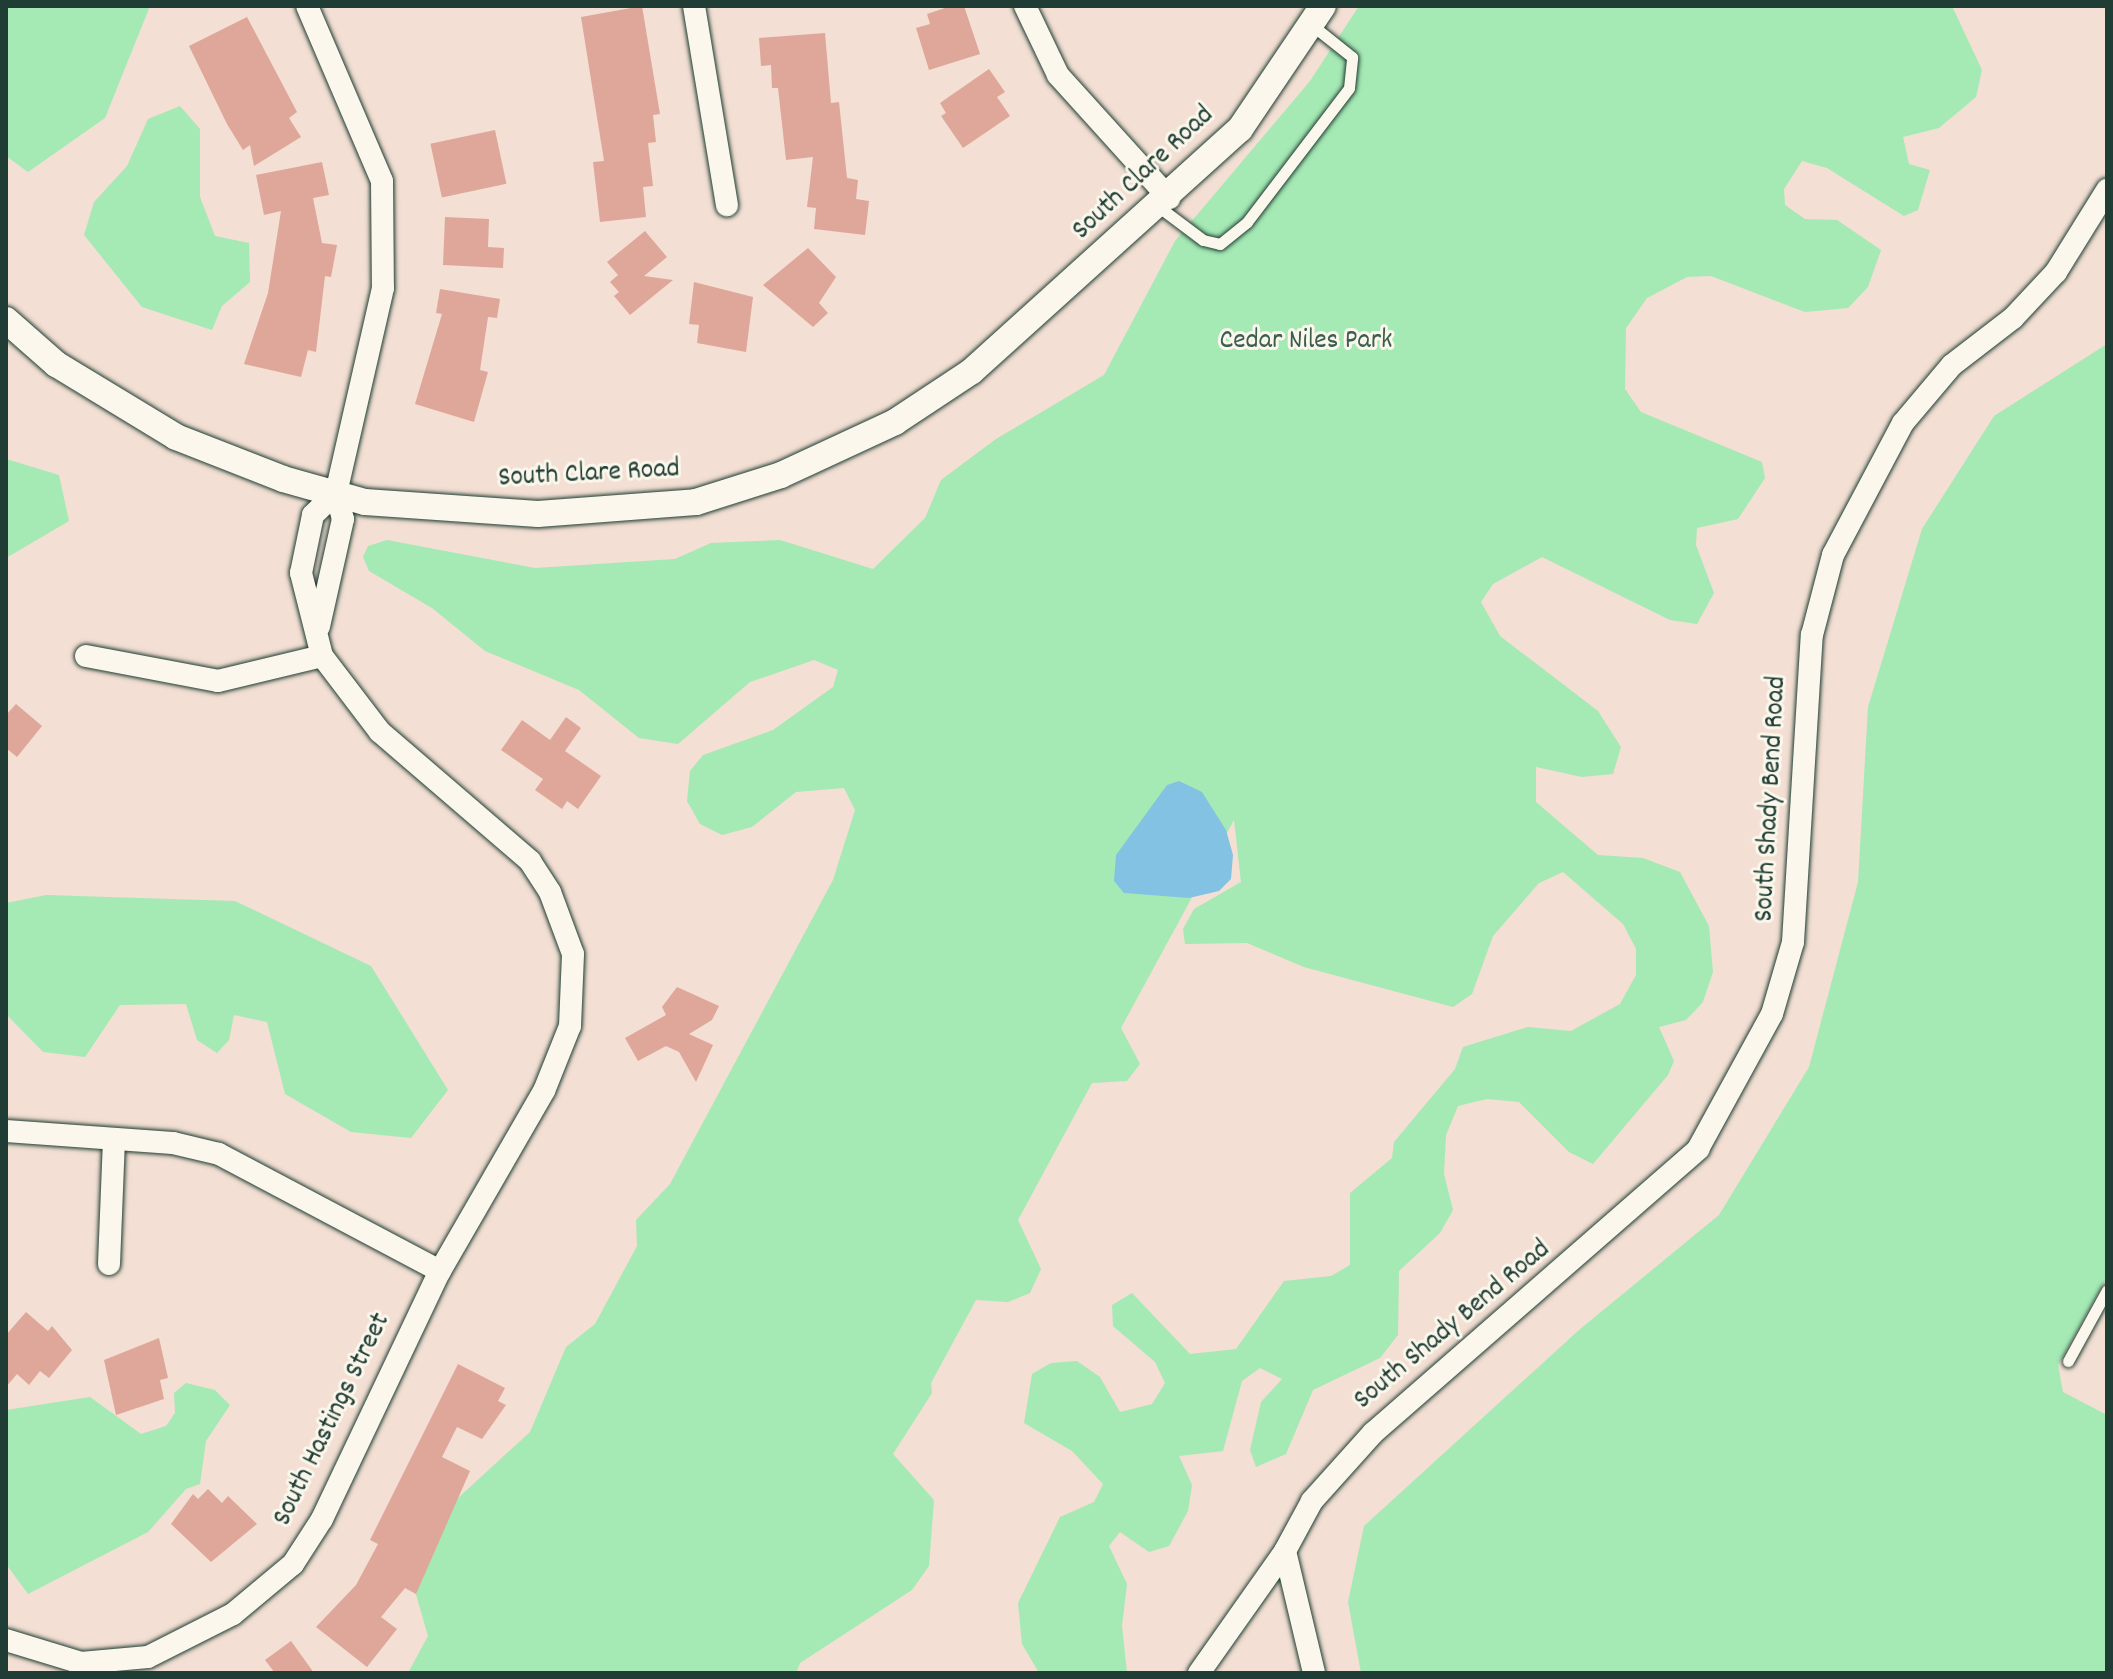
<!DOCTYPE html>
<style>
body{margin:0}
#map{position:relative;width:2113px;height:1679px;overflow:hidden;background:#f3dfd3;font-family:Dekko,sans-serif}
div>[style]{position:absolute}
.green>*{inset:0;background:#a5e9b4}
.water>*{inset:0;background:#84c2e4}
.building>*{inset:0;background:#dfa799;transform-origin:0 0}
.roads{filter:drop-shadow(0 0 2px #1f3d34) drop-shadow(0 0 2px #1f3d34)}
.service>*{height:11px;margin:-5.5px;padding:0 5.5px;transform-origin:5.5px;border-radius:5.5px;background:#fbf7ec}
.minor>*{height:22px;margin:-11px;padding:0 11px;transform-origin:11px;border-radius:11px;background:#fbf7ec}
.tertiary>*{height:26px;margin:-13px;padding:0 13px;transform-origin:13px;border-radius:13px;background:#fbf7ec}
span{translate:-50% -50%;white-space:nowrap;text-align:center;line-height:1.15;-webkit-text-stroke:6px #fbf7ec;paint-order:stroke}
.street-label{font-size:28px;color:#1f3d34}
.park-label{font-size:28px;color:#3a5f4e}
.frame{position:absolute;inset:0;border:8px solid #1f3d34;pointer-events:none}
</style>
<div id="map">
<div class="green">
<div style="clip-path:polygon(6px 6px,150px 6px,105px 118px,28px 172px,6px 156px)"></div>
<div style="clip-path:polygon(1359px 6px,1952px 6px,1982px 70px,1976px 97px,1939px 128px,1903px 137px,1909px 164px,1930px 170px,1918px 210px,1904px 216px,1827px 168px,1802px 161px,1784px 189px,1785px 205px,1805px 219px,1837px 220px,1881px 250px,1868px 287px,1848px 308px,1805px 312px,1711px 276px,1687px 277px,1647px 298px,1626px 328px,1625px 389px,1641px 412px,1762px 462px,1765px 478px,1738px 519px,1697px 528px,1696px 545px,1714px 593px,1697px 624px,1670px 620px,1542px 557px,1493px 584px,1481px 602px,1500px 636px,1598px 711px,1621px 747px,1613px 774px,1582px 777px,1536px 767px,1536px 802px,1598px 855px,1643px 858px,1680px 872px,1709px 926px,1713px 972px,1703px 1002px,1686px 1020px,1659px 1027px,1674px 1061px,1668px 1075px,1593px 1164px,1569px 1152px,1519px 1102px,1487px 1099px,1458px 1106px,1446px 1135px,1444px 1174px,1453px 1210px,1440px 1233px,1399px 1271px,1398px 1335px,1380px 1358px,1313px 1390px,1286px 1454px,1256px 1467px,1250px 1450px,1261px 1402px,1282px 1379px,1260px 1368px,1242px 1381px,1223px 1451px,1179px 1456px,1192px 1485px,1188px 1511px,1169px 1546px,1149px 1552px,1120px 1532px,1109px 1546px,1127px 1584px,1122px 1626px,1127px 1673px,1039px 1673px,1022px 1644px,1018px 1603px,1060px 1517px,1094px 1502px,1103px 1484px,1072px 1451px,1024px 1423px,1032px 1374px,1051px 1363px,1077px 1361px,1100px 1377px,1120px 1412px,1152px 1404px,1165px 1383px,1155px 1362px,1113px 1326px,1112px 1305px,1132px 1293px,1190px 1354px,1236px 1349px,1284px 1281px,1331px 1276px,1350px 1265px,1350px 1193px,1392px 1158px,1394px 1142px,1455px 1069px,1463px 1047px,1528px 1027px,1571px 1031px,1620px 1004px,1636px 975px,1636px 949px,1623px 924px,1563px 872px,1539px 883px,1493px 936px,1472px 994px,1453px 1007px,1304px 967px,1247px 943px,1185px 944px,1183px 929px,1194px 909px,1241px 882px,1234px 820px,1121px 1028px,1140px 1064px,1127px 1081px,1092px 1083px,1018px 1220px,1041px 1269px,1030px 1293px,1008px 1302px,976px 1300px,931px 1383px,932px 1393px,893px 1454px,934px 1500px,929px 1566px,912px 1590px,800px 1663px,796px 1673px,408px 1673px,428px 1636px,413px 1584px,458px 1498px,530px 1432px,566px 1347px,595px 1324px,637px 1246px,636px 1220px,670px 1184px,833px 880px,855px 810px,844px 788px,796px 792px,752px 827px,722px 835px,700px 824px,687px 801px,690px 771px,703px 755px,773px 730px,833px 687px,838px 670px,814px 660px,750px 682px,678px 744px,639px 738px,579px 690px,485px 651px,432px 608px,369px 571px,363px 557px,368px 546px,387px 540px,535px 568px,675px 559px,711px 543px,780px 540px,873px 569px,925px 518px,941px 480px,996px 439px,1104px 375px,1175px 241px,1310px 81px)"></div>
<div style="clip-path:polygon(180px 106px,200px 129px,200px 197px,215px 236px,249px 243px,250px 282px,222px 306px,212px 330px,142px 307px,84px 235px,94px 202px,127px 166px,148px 119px)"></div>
<div style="clip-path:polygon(2107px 344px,2107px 1277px,2058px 1365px,2063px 1392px,2107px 1415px,2107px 1673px,1361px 1673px,1348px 1602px,1364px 1526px,1579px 1330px,1719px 1215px,1809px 1067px,1858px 882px,1868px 707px,1922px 529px,1994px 416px)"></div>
<div style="clip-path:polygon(6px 459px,59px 475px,69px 521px,6px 558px)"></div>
<div style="clip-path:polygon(46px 895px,235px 901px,371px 966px,448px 1090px,411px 1138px,351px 1132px,285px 1094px,267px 1022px,234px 1015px,229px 1040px,217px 1053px,197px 1040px,186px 1004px,120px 1005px,85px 1057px,43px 1052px,6px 1014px,6px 903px)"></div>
<div style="clip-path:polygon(186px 1383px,215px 1390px,230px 1405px,206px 1441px,200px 1484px,186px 1489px,148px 1532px,28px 1594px,6px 1564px,6px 1410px,90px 1397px,141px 1434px,166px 1426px,175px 1413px,174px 1393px)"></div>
</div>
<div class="water">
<div style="clip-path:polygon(1179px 781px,1202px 792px,1226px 830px,1233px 855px,1231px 879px,1219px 891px,1189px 898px,1124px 893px,1114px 881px,1116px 855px,1167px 785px)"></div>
</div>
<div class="building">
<div style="clip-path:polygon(642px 6px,660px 114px,653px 115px,656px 142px,648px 143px,653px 186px,643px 187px,646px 217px,600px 222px,593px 162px,604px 161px,581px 17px)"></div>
<div style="clip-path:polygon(951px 6px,964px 6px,980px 54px,929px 70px,916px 28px,930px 24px,927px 14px)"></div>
<div style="clip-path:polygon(247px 17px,297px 112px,289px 118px,301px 137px,254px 166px,250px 145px,243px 150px,227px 124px,189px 46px)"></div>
<div style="clip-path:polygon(825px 33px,831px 103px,839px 102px,847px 178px,858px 180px,856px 199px,869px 201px,865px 235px,814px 229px,816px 208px,807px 207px,813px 157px,786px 160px,778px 88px,772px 88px,771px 65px,761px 66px,759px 38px)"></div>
<div style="clip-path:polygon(989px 69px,1005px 92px,997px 97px,1010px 116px,963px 148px,941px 116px,946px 113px,940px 103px)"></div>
<div style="left:495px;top:130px;width:55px;height:66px;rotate:78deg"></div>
<div style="clip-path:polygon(322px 162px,329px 195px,313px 198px,322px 243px,337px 245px,331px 277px,325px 276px,316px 352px,308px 350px,301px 377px,244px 364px,268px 293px,281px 211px,264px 215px,256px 175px)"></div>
<div style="clip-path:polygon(445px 217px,489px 219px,488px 247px,504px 248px,503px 268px,443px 265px)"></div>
<div style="clip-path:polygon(645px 231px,667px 257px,644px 276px,673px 280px,630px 315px,614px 296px,619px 292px,610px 282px,618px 275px,607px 262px)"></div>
<div style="clip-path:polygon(808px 248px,836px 277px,819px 303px,828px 313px,813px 327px,763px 285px)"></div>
<div style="clip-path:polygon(694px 282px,753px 297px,746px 352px,697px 343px,699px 325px,689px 324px)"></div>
<div style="clip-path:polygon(440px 289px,500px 299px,497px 318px,488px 317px,480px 370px,488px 372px,474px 422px,415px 404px,442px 314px,436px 313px)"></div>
<div style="clip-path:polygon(16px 704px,42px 726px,17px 757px,6px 748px,6px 715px)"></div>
<div style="clip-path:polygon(566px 717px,581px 728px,565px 751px,601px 776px,578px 809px,567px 801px,562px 809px,535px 790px,543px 779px,501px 750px,522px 720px,550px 740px)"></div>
<div style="clip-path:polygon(677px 987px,719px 1006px,712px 1020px,689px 1034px,713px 1045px,696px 1082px,679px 1052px,666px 1046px,638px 1061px,625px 1038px,666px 1015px,662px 1007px)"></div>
<div style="clip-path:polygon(26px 1312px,48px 1331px,52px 1326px,72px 1350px,49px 1378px,40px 1371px,29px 1385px,17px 1374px,6px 1387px,6px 1335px)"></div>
<div style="clip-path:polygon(159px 1338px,168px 1378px,160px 1380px,164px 1399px,116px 1415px,104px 1360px)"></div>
<div style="clip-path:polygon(458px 1364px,505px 1388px,498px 1401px,506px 1405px,482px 1439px,457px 1427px,442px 1457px,470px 1471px,416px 1594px,405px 1588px,381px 1617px,397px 1629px,367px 1667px,316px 1627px,356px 1585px,378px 1544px,370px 1540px)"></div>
<div style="clip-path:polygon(208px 1489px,222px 1503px,228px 1496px,257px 1524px,211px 1562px,171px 1524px,193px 1494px,198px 1499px)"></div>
<div style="clip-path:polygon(291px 1641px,304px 1659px,314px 1673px,275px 1673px,265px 1660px)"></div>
</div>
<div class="roads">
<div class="service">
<div style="left:1159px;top:207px;width:55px;rotate:36.9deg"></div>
<div style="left:1203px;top:240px;width:17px;rotate:13deg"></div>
<div style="left:1220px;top:244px;width:35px;rotate:-39deg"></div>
<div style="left:1247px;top:222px;width:168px;rotate:-52.7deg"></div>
<div style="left:1349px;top:88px;width:31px;rotate:-84deg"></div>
<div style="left:1352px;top:57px;width:50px;rotate:-141.5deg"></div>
<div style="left:2068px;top:1361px;width:81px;rotate:-61.2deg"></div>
</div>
<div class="minor">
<div style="left:307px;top:6px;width:190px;rotate:66.8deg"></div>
<div style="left:382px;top:181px;width:107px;rotate:89.5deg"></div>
<div style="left:383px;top:288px;width:210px;rotate:102.9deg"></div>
<div style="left:336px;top:493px;width:27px;rotate:75deg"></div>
<div style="left:343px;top:519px;width:110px;rotate:102.6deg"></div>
<div style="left:694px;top:6px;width:202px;rotate:80.6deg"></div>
<div style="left:1025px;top:6px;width:76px;rotate:64.4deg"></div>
<div style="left:1058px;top:75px;width:166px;rotate:47.9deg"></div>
<div style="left:86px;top:656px;width:134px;rotate:10.7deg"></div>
<div style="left:218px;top:681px;width:107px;rotate:-13.5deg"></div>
<div style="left:6px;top:1131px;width:167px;rotate:4.1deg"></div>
<div style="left:173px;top:1143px;width:47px;rotate:13.4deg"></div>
<div style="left:219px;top:1154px;width:250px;rotate:27.9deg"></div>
<div style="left:109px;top:1264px;width:125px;rotate:-87.7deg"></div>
<div style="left:1285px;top:1551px;width:125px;rotate:76.6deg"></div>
<div style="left:6px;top:1640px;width:78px;rotate:17deg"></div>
<div style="left:81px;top:1663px;width:67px;rotate:-5.1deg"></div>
<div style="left:148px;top:1657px;width:95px;rotate:-26.8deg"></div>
<div style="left:233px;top:1614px;width:78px;rotate:-39.8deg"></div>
<div style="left:293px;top:1564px;width:54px;rotate:-57.2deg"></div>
<div style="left:322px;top:1519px;width:275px;rotate:-64.6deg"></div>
<div style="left:440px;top:1271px;width:208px;rotate:-60deg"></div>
<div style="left:544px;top:1091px;width:70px;rotate:-68.2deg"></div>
<div style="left:570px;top:1026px;width:72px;rotate:-87.6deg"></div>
<div style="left:573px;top:954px;width:66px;rotate:-110.4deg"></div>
<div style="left:550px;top:892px;width:37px;rotate:-123deg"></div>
<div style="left:530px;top:861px;width:198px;rotate:-139.3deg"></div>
<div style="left:380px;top:732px;width:96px;rotate:-127.3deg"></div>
<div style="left:322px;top:656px;width:86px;rotate:-104.2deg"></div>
<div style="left:301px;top:573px;width:59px;rotate:-78.3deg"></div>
<div style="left:313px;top:515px;width:32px;rotate:-44deg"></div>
<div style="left:1199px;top:1673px;width:149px;rotate:-54.8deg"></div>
<div style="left:1285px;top:1551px;width:57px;rotate:-61.6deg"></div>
<div style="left:1312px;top:1501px;width:91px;rotate:-48.1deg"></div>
<div style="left:1373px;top:1433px;width:432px;rotate:-41.1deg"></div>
<div style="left:1698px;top:1149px;width:154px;rotate:-61.3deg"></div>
<div style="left:1772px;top:1014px;width:75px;rotate:-73.7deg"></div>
<div style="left:1793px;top:942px;width:308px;rotate:-86.5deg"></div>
<div style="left:1812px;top:635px;width:83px;rotate:-75.3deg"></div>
<div style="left:1833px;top:555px;width:149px;rotate:-62.1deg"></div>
<div style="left:1903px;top:423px;width:76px;rotate:-49.8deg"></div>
<div style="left:1952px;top:365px;width:77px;rotate:-37.6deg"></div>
<div style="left:2013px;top:318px;width:63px;rotate:-46.9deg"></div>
<div style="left:2056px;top:272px;width:97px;rotate:-58.1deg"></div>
</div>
<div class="tertiary">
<div style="left:6px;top:320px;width:67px;rotate:41.3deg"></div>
<div style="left:56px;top:364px;width:140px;rotate:31.3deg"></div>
<div style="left:176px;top:437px;width:115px;rotate:21.4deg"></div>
<div style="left:283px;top:479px;width:85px;rotate:15.7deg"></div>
<div style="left:365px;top:502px;width:173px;rotate:4deg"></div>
<div style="left:538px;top:514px;width:158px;rotate:-4.3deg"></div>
<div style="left:696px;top:502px;width:89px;rotate:-17.6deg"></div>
<div style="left:781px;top:475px;width:126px;rotate:-24.9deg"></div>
<div style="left:895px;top:422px;width:92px;rotate:-33.5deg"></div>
<div style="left:972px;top:371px;width:361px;rotate:-42.1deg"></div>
<div style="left:1240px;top:129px;width:148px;rotate:-56deg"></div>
</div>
</div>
<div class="street-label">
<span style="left:1144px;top:174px;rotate:-43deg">South Clare Road</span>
<span style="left:589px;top:475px;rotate:-3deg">South Clare Road</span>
<span style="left:1772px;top:799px;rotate:-87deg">South Shady Bend Road</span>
<span style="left:1453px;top:1326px;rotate:-40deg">South Shady Bend Road</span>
<span style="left:333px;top:1420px;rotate:-64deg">South Hastings Street</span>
</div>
<div class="park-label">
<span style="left:1306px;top:342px">Cedar Niles Park</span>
</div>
<div class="frame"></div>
</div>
